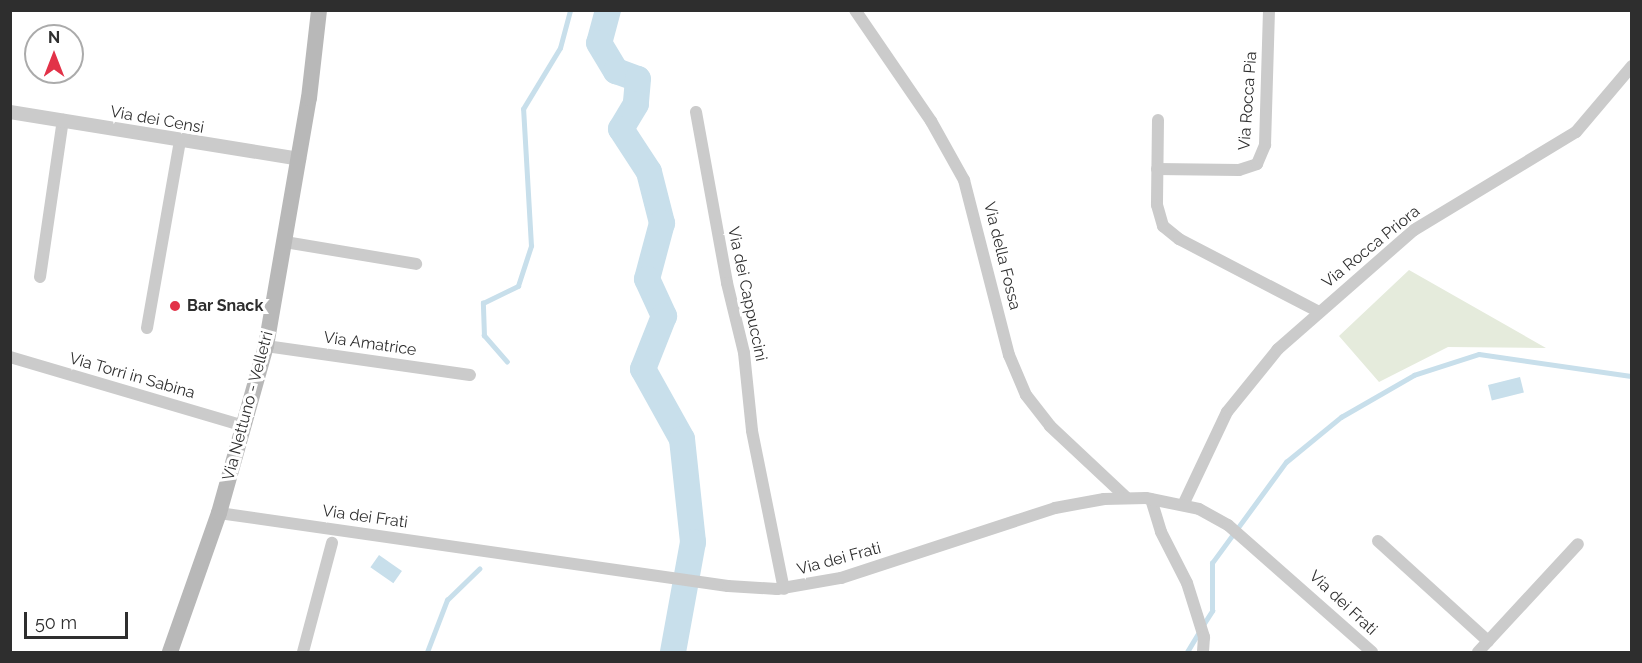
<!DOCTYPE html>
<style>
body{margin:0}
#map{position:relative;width:1642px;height:663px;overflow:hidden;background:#fff;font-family:Raleway,sans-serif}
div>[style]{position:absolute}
.green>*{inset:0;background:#e5ebdc}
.water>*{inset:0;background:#c8dfeb;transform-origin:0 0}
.stream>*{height:4.5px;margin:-2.25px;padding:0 2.25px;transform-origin:2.25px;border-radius:2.25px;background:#c8dfeb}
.river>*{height:26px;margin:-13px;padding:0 13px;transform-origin:13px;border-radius:13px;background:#c8dfeb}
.minor>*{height:12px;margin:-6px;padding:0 6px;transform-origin:6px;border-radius:6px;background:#cbcbcb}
.tertiary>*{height:14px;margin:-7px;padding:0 7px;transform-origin:7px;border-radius:7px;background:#cbcbcb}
.secondary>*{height:16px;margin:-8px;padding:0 8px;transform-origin:8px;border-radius:8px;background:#b8b8b8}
.dots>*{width:16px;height:16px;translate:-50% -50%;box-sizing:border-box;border:3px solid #fff;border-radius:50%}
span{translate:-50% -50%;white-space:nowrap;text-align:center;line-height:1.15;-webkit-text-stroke:6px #fff;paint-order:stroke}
.street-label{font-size:16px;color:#2e2e2e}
.poi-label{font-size:16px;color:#2e2e2e;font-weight:700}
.left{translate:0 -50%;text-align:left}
.frame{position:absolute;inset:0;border:12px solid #2e2e2e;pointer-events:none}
.north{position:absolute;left:24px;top:24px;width:60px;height:60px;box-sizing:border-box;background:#fff;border:2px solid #ababab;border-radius:50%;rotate:0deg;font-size:16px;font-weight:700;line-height:24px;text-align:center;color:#2e2e2e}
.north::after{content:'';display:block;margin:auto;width:21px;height:27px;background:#e23248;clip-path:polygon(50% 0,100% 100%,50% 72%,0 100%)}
.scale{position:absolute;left:24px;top:612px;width:104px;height:27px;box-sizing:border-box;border:3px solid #2e2e2e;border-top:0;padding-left:8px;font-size:18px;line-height:21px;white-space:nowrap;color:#2e2e2e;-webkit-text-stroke:4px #fff;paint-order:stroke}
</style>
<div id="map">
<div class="green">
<div style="clip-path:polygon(1409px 270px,1546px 348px,1448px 347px,1379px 382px,1339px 336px)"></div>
</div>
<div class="water">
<div style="left:1520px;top:377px;width:16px;height:33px;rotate:76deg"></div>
<div style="left:379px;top:555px;width:28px;height:15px;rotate:35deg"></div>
</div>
<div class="stream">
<div style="left:507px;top:362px;width:35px;rotate:-131deg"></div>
<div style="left:484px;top:336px;width:33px;rotate:-92deg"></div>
<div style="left:483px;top:303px;width:39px;rotate:-26deg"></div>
<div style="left:518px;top:286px;width:42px;rotate:-72deg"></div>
<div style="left:531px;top:246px;width:137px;rotate:-93.3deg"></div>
<div style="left:523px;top:109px;width:71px;rotate:-58.8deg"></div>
<div style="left:560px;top:48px;width:39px;rotate:-75deg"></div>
<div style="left:1203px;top:625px;width:17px;rotate:-57deg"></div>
<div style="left:1212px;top:611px;width:48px;rotate:-90deg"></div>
<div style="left:1212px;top:563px;width:125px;rotate:-53.8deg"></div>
<div style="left:1286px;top:462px;width:71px;rotate:-39.3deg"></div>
<div style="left:1341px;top:417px;width:84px;rotate:-29.9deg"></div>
<div style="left:1414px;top:375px;width:68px;rotate:-17.9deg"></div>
<div style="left:1479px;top:354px;width:155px;rotate:8.2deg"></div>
<div style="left:427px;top:652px;width:56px;rotate:-69deg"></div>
<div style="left:447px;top:600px;width:45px;rotate:-44.1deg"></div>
<div style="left:1187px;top:652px;width:23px;rotate:-59deg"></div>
</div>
<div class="river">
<div style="left:608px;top:10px;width:34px;rotate:105deg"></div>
<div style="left:599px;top:43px;width:33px;rotate:59deg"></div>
<div style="left:616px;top:71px;width:23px;rotate:20deg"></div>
<div style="left:638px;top:79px;width:25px;rotate:95deg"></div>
<div style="left:636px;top:104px;width:29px;rotate:121deg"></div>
<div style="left:621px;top:129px;width:51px;rotate:56.9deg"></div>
<div style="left:649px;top:172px;width:53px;rotate:75.7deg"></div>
<div style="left:662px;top:223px;width:58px;rotate:105deg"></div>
<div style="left:647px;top:279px;width:41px;rotate:65.3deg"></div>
<div style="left:664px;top:316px;width:57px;rotate:111.6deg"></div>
<div style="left:643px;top:369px;width:80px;rotate:60.9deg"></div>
<div style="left:682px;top:439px;width:104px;rotate:83.9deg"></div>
<div style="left:693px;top:542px;width:112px;rotate:100.3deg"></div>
</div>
<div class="minor">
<div style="left:855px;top:10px;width:135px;rotate:55.6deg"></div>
<div style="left:931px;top:121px;width:68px;rotate:60.8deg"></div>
<div style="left:964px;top:180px;width:181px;rotate:75.6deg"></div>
<div style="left:1009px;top:355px;width:43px;rotate:67deg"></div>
<div style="left:1026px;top:395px;width:39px;rotate:52deg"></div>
<div style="left:1050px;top:426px;width:104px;rotate:43.1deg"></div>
<div style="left:696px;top:112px;width:174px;rotate:79.7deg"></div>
<div style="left:727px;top:283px;width:72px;rotate:76.3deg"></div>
<div style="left:744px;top:353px;width:78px;rotate:84.1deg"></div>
<div style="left:752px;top:431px;width:161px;rotate:78.6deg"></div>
<div style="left:1158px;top:120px;width:85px;rotate:90.7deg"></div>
<div style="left:1157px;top:205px;width:22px;rotate:74deg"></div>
<div style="left:1163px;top:226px;width:21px;rotate:39deg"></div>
<div style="left:1179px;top:239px;width:158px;rotate:27.5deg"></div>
<div style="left:1157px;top:169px;width:82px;rotate:0.7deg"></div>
<div style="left:1239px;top:170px;width:19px;rotate:-18deg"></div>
<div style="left:1257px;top:164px;width:21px;rotate:-67deg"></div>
<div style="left:1265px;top:145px;width:135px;rotate:-88.3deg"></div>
<div style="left:285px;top:242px;width:133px;rotate:9.5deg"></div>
<div style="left:40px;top:277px;width:159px;rotate:-81.7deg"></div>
<div style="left:147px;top:328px;width:190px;rotate:-80deg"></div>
<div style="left:266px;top:346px;width:206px;rotate:8.1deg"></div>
<div style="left:10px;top:357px;width:245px;rotate:16.4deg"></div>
<div style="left:1151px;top:499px;width:34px;rotate:73deg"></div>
<div style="left:1161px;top:532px;width:57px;rotate:63deg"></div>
<div style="left:1187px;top:583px;width:57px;rotate:72.5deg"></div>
<div style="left:1204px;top:637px;width:15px;rotate:94deg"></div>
<div style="left:1183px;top:505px;width:103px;rotate:-64.7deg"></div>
<div style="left:1227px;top:412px;width:81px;rotate:-51deg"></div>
<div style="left:1278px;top:349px;width:181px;rotate:-41.2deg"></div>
<div style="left:1414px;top:230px;width:189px;rotate:-31.2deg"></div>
<div style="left:1576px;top:132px;width:87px;rotate:-49.7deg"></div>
<div style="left:219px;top:513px;width:514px;rotate:8.16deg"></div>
<div style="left:728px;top:586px;width:49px;rotate:3.5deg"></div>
<div style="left:777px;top:589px;width:65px;rotate:-9.8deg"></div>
<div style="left:841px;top:578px;width:225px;rotate:-18.1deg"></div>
<div style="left:1055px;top:508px;width:50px;rotate:-10.4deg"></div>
<div style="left:1104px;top:499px;width:42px;rotate:-1.4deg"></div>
<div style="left:1146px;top:498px;width:54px;rotate:11.7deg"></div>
<div style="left:1199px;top:509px;width:33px;rotate:29deg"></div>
<div style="left:1228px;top:525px;width:192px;rotate:41.4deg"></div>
<div style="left:1378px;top:541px;width:149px;rotate:42.3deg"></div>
<div style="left:303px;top:652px;width:113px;rotate:-75.1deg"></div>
<div style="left:1478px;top:652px;width:147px;rotate:-47.2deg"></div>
</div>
<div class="tertiary">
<div style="left:10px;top:112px;width:293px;rotate:9.2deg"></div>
</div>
<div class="secondary">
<div style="left:170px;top:652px;width:147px;rotate:-70.6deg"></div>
<div style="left:219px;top:513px;width:173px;rotate:-74.3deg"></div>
<div style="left:266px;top:346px;width:252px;rotate:-80.2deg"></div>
<div style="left:309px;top:98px;width:89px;rotate:-83.5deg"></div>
</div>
<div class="dots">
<div style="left:175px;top:306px;background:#e23248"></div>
</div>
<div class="street-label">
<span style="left:1248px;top:101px;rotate:-86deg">Via Rocca Pia</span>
<span style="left:157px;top:120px;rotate:10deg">Via dei Censi</span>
<span style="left:1371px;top:247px;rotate:-39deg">Via Rocca Priora</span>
<span style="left:1002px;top:256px;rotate:76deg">Via della Fossa</span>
<span style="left:747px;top:294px;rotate:78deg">Via dei Cappuccini</span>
<span style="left:370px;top:344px;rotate:8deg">Via Amatrice</span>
<span style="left:132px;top:376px;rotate:16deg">Via Torri in Sabina</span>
<span style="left:248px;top:406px;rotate:-75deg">Via Nettuno - Velletri</span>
<span style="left:365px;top:517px;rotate:8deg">Via dei Frati</span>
<span style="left:839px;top:559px;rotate:-15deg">Via dei Frati</span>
<span style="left:1343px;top:603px;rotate:43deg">Via dei Frati</span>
</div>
<div class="poi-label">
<span class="left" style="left:187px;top:306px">Bar Snack</span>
</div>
<div class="frame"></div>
<div class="north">N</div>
<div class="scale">50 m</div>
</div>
